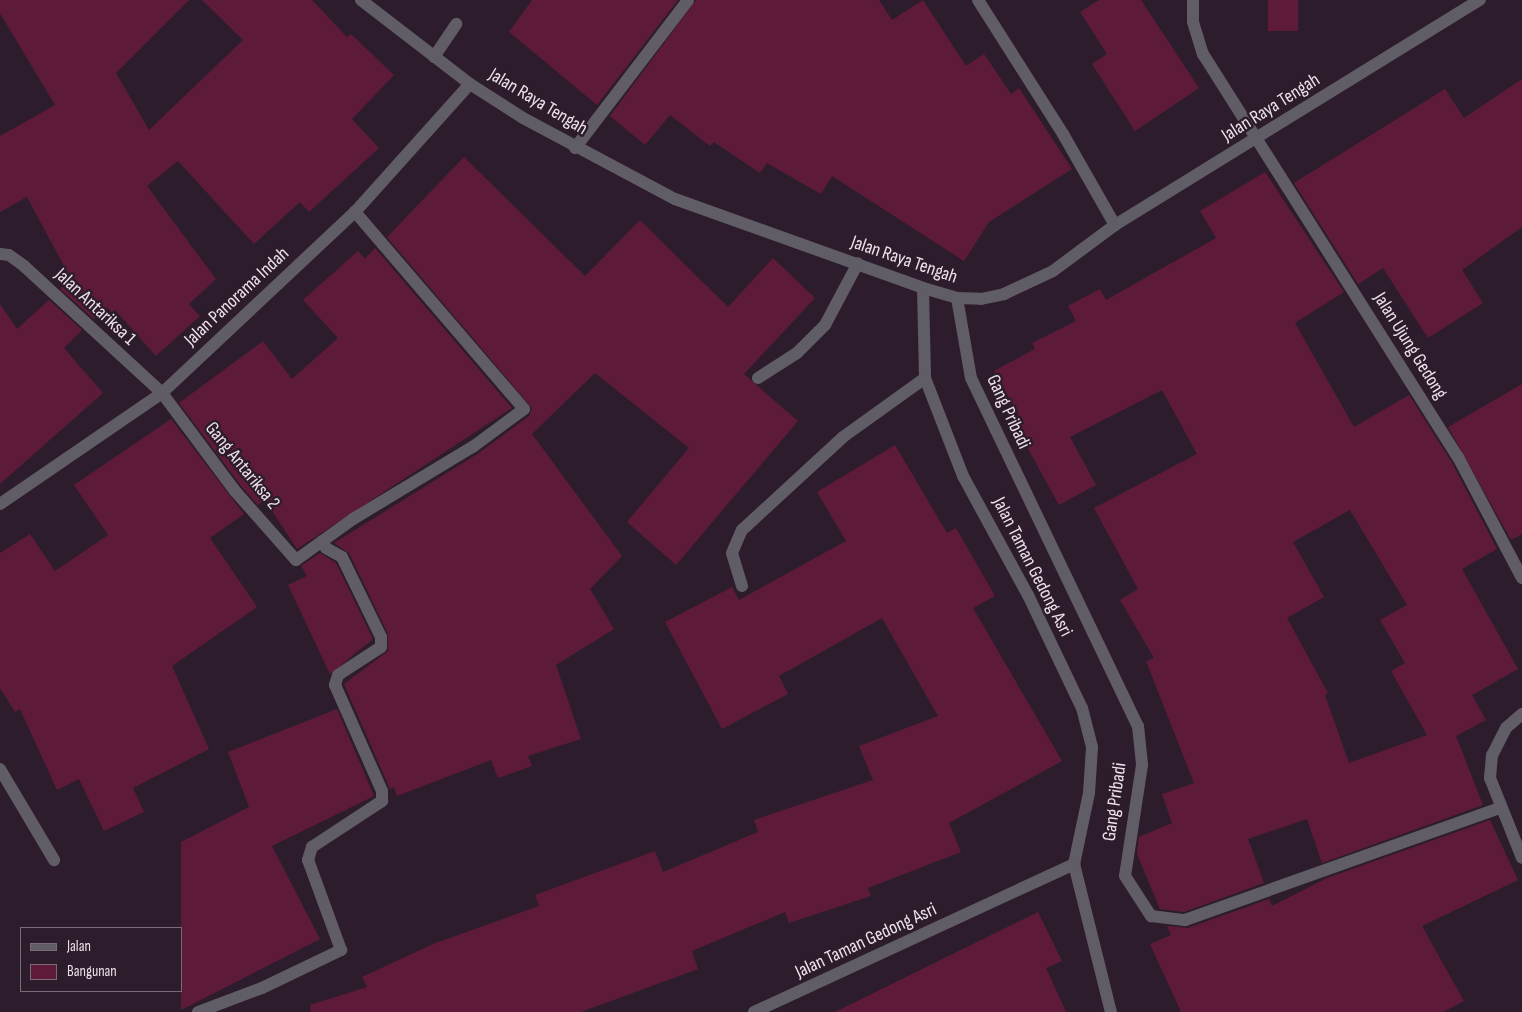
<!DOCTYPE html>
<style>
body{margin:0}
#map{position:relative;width:1522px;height:1012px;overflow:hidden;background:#2d1d2c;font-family:"Sofia Sans Condensed",sans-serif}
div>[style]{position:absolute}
.building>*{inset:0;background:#5d1b39;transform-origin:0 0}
.service>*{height:12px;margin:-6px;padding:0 6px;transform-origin:6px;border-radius:6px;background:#605d66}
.minor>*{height:12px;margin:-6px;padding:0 6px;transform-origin:6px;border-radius:6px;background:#605d66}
.tertiary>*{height:12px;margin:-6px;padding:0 6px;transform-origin:6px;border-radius:6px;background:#605d66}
span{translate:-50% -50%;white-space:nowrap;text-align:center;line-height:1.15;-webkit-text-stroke:5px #2d1d2c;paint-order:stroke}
.street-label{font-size:19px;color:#ece1eb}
.legend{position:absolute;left:20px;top:927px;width:162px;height:65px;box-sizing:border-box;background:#2d1d2c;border:1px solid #796b78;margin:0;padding:6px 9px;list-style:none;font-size:15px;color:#ece1eb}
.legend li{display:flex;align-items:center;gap:10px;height:25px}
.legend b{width:25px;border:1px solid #796b78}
</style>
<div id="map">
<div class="building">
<div style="clip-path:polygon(0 0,189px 0,116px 73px,149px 130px,243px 40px,202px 0,312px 0,347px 37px,351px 34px,394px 75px,352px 119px,379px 148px,309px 212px,300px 202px,254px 244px,178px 161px,147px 186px,216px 279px,189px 304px,200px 316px,156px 356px,115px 310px,112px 313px,107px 307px,94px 319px,60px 289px,71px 279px,27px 197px,0 212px,0 136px,55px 105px,0 13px)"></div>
<div style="clip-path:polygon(532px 0,678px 0,597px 105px,509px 32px)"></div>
<div style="clip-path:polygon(696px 0,879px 0,892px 20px,923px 0,966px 66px,984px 54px,1011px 94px,1019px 88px,1072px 169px,989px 222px,964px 261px,832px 176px,821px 194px,767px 163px,760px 173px,714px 142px,710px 146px,670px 115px,645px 145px,610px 116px)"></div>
<div style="clip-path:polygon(1099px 0,1141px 0,1199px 88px,1135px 131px,1092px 64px,1107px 54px,1080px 12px)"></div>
<div style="left:1268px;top:0;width:30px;height:31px"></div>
<div style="clip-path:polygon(1522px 79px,1522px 227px,1462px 270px,1483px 303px,1428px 338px,1383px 268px,1358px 284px,1294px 183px,1445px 89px,1464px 118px)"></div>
<div style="clip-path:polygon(464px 157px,585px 276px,640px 220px,728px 307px,773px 258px,815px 298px,744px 374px,798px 421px,676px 565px,627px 522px,689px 448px,595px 373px,532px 434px,622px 556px,590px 589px,614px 629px,556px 665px,581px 739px,528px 756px,532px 766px,498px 778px,491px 760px,397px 796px,394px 787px,390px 789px,344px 684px,388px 651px,388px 634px,349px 553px,334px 543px,479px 453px,529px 416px,532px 408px,387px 237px)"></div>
<div style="clip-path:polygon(evenodd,1265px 172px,1344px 292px,1295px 323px,1354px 427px,1409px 395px,1451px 461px,1497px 549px,1462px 569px,1518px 669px,1472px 695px,1486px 720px,1456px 736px,1483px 805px,1322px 863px,1307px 819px,1248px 839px,1264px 883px,1184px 912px,1160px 909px,1137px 854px,1139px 837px,1172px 823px,1162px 794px,1194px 783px,1146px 661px,1154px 658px,1120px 600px,1138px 589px,1094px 508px,1197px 454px,1162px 390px,1070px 437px,1096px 485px,1059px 505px,1015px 425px,1022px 421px,994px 371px,1035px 349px,1032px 343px,1076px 321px,1068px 306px,1100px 289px,1106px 300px,1216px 238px,1200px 211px,1265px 172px,1350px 510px,1407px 605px,1380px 620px,1405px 663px,1391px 671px,1427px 735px,1349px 763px,1325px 695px,1328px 693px,1287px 618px,1324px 597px,1293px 542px,1350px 510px)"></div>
<div style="clip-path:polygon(375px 248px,512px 408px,297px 549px,265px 500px,258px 505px,241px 486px,179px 403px,263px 341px,292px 379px,338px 338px,303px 300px,358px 251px,365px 259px)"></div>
<div style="clip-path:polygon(49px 300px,82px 330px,64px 348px,103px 393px,0 484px,0 304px,17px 329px)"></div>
<div style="clip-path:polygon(1522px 384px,1522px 534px,1511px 540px,1448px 427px)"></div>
<div style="clip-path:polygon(171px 419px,244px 514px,210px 538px,257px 607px,172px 666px,209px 749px,133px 788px,144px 812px,104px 831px,79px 779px,57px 790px,20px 709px,15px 712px,0 688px,0 553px,30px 534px,55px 571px,108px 535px,74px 485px)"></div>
<div style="clip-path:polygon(895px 445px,947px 533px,956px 528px,995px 596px,973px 608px,1062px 761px,949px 823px,961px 852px,868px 888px,871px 896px,789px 923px,785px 912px,692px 951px,698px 969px,581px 1012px,311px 1012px,310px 1005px,367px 987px,362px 977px,433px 944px,539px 906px,535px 895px,655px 851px,663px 872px,758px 832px,754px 820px,873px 780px,859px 746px,938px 716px,882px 618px,779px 676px,788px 694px,722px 729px,665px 622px,732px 587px,739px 600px,846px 541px,817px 492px)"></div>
<div style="clip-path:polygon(320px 553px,336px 563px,373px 639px,330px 674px,288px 585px,307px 576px,301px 566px)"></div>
<div style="clip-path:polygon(337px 709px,374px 796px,272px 846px,320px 939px,181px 1010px,181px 842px,249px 807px,228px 752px)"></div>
<div style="clip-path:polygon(1490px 820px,1518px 880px,1422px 926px,1464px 1001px,1443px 1012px,1181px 1012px,1150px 944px,1171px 935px,1167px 926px,1188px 928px,1269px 899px,1272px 906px,1327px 878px)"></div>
<div style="clip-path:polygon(1038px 912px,1062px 961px,1046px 968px,1066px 1012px,835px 1012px)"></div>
</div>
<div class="service">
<div style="left:434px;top:57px;width:40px;rotate:-56deg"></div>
<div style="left:758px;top:378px;width:46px;rotate:-32.7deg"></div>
<div style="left:797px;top:353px;width:40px;rotate:-45deg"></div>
<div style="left:825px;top:325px;width:70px;rotate:-62deg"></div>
</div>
<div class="minor">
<div style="left:978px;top:0;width:159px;rotate:57.6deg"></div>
<div style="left:1063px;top:134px;width:105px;rotate:60.3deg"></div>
<div style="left:1193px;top:0;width:22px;rotate:90deg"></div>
<div style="left:1193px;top:22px;width:34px;rotate:73deg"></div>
<div style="left:1203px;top:54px;width:477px;rotate:57.7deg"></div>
<div style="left:1458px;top:457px;width:137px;rotate:62.1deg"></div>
<div style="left:575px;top:148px;width:186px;rotate:-52.6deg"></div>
<div style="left:0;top:254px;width:9px;rotate:6deg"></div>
<div style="left:9px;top:255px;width:19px;rotate:36deg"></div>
<div style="left:24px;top:266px;width:188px;rotate:42.6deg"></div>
<div style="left:162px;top:393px;width:122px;rotate:53.3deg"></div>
<div style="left:235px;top:491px;width:92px;rotate:48.5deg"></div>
<div style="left:296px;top:560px;width:70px;rotate:-35.7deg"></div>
<div style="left:353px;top:519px;width:141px;rotate:-31.1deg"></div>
<div style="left:474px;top:446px;width:62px;rotate:-36.5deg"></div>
<div style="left:524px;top:409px;width:260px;rotate:-130.6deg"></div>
<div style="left:923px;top:288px;width:90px;rotate:88.7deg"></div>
<div style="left:925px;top:378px;width:105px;rotate:68.8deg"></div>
<div style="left:963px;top:476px;width:136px;rotate:61.4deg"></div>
<div style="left:1028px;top:595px;width:125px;rotate:64.5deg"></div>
<div style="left:1082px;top:708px;width:40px;rotate:75.6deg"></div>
<div style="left:1092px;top:747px;width:46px;rotate:93.7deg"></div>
<div style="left:1089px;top:793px;width:73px;rotate:101.9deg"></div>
<div style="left:1074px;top:864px;width:153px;rotate:76deg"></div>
<div style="left:957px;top:298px;width:81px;rotate:80.1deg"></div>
<div style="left:971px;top:378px;width:386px;rotate:64.4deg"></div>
<div style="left:1138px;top:726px;width:39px;rotate:84deg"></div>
<div style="left:1142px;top:765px;width:112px;rotate:98.7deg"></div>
<div style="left:1125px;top:876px;width:48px;rotate:57deg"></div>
<div style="left:1151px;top:916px;width:34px;rotate:7deg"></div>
<div style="left:1185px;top:920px;width:333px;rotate:-19.6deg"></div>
<div style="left:0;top:504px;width:196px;rotate:-34.4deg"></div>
<div style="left:162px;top:393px;width:265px;rotate:-43.2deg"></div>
<div style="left:355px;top:212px;width:172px;rotate:-48.1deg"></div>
<div style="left:742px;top:586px;width:34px;rotate:-107deg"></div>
<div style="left:732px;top:553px;width:25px;rotate:-67deg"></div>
<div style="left:742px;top:530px;width:137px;rotate:-42.6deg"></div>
<div style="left:843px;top:437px;width:101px;rotate:-35.7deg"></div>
<div style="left:1522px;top:714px;width:21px;rotate:139deg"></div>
<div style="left:1506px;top:728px;width:30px;rotate:117deg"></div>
<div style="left:1492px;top:755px;width:23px;rotate:95deg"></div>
<div style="left:1490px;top:778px;width:86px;rotate:68.2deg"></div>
<div style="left:0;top:769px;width:106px;rotate:59.3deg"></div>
<div style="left:198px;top:1012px;width:68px;rotate:-20.6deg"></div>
<div style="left:262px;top:988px;width:88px;rotate:-25.7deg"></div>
<div style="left:341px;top:950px;width:96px;rotate:-110.1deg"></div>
<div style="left:308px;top:860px;width:14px;rotate:-73deg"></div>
<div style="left:312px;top:847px;width:84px;rotate:-33.3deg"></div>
<div style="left:382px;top:801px;width:10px;rotate:-90deg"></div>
<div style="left:382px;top:791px;width:116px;rotate:-113.9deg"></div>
<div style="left:335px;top:685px;width:10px;rotate:-73deg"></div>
<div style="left:338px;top:675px;width:51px;rotate:-33.1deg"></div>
<div style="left:381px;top:647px;width:10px;rotate:-90deg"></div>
<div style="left:381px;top:637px;width:89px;rotate:-116deg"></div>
<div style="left:342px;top:557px;width:18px;rotate:-151deg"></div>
<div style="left:326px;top:548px;width:8px;rotate:-120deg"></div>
<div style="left:754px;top:1012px;width:353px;rotate:-24.8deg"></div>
</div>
<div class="tertiary">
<div style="left:361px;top:0;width:138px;rotate:37.6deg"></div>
<div style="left:470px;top:84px;width:63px;rotate:32.7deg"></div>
<div style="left:523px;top:118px;width:172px;rotate:28.1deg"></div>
<div style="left:675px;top:199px;width:263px;rotate:19.7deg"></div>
<div style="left:923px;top:288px;width:35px;rotate:16deg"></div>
<div style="left:957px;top:298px;width:24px;rotate:2deg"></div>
<div style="left:981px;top:299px;width:24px;rotate:-12deg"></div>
<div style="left:1004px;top:294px;width:54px;rotate:-25.1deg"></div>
<div style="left:1053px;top:271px;width:77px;rotate:-36.6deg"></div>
<div style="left:1115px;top:225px;width:429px;rotate:-31.7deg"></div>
</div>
<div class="street-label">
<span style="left:538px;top:102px;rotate:31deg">Jalan Raya Tengah</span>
<span style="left:1271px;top:108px;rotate:-32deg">Jalan Raya Tengah</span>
<span style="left:904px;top:260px;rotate:19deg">Jalan Raya Tengah</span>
<span style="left:237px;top:297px;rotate:-43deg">Jalan Panorama Indah</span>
<span style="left:95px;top:307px;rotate:43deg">Jalan Antariksa 1</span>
<span style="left:1410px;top:346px;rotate:58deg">Jalan Ujung Gedong</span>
<span style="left:1008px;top:412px;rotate:65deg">Gang Pribadi</span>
<span style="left:242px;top:466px;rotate:51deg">Gang Antariksa 2</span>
<span style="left:1032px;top:567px;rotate:63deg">Jalan Taman Gedong Asri</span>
<span style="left:1115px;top:802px;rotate:-82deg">Gang Pribadi</span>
<span style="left:866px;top:941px;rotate:-25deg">Jalan Taman Gedong Asri</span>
</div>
<ul class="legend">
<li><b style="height:6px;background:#605d66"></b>Jalan</li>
<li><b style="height:14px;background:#5d1b39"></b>Bangunan</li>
</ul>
</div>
